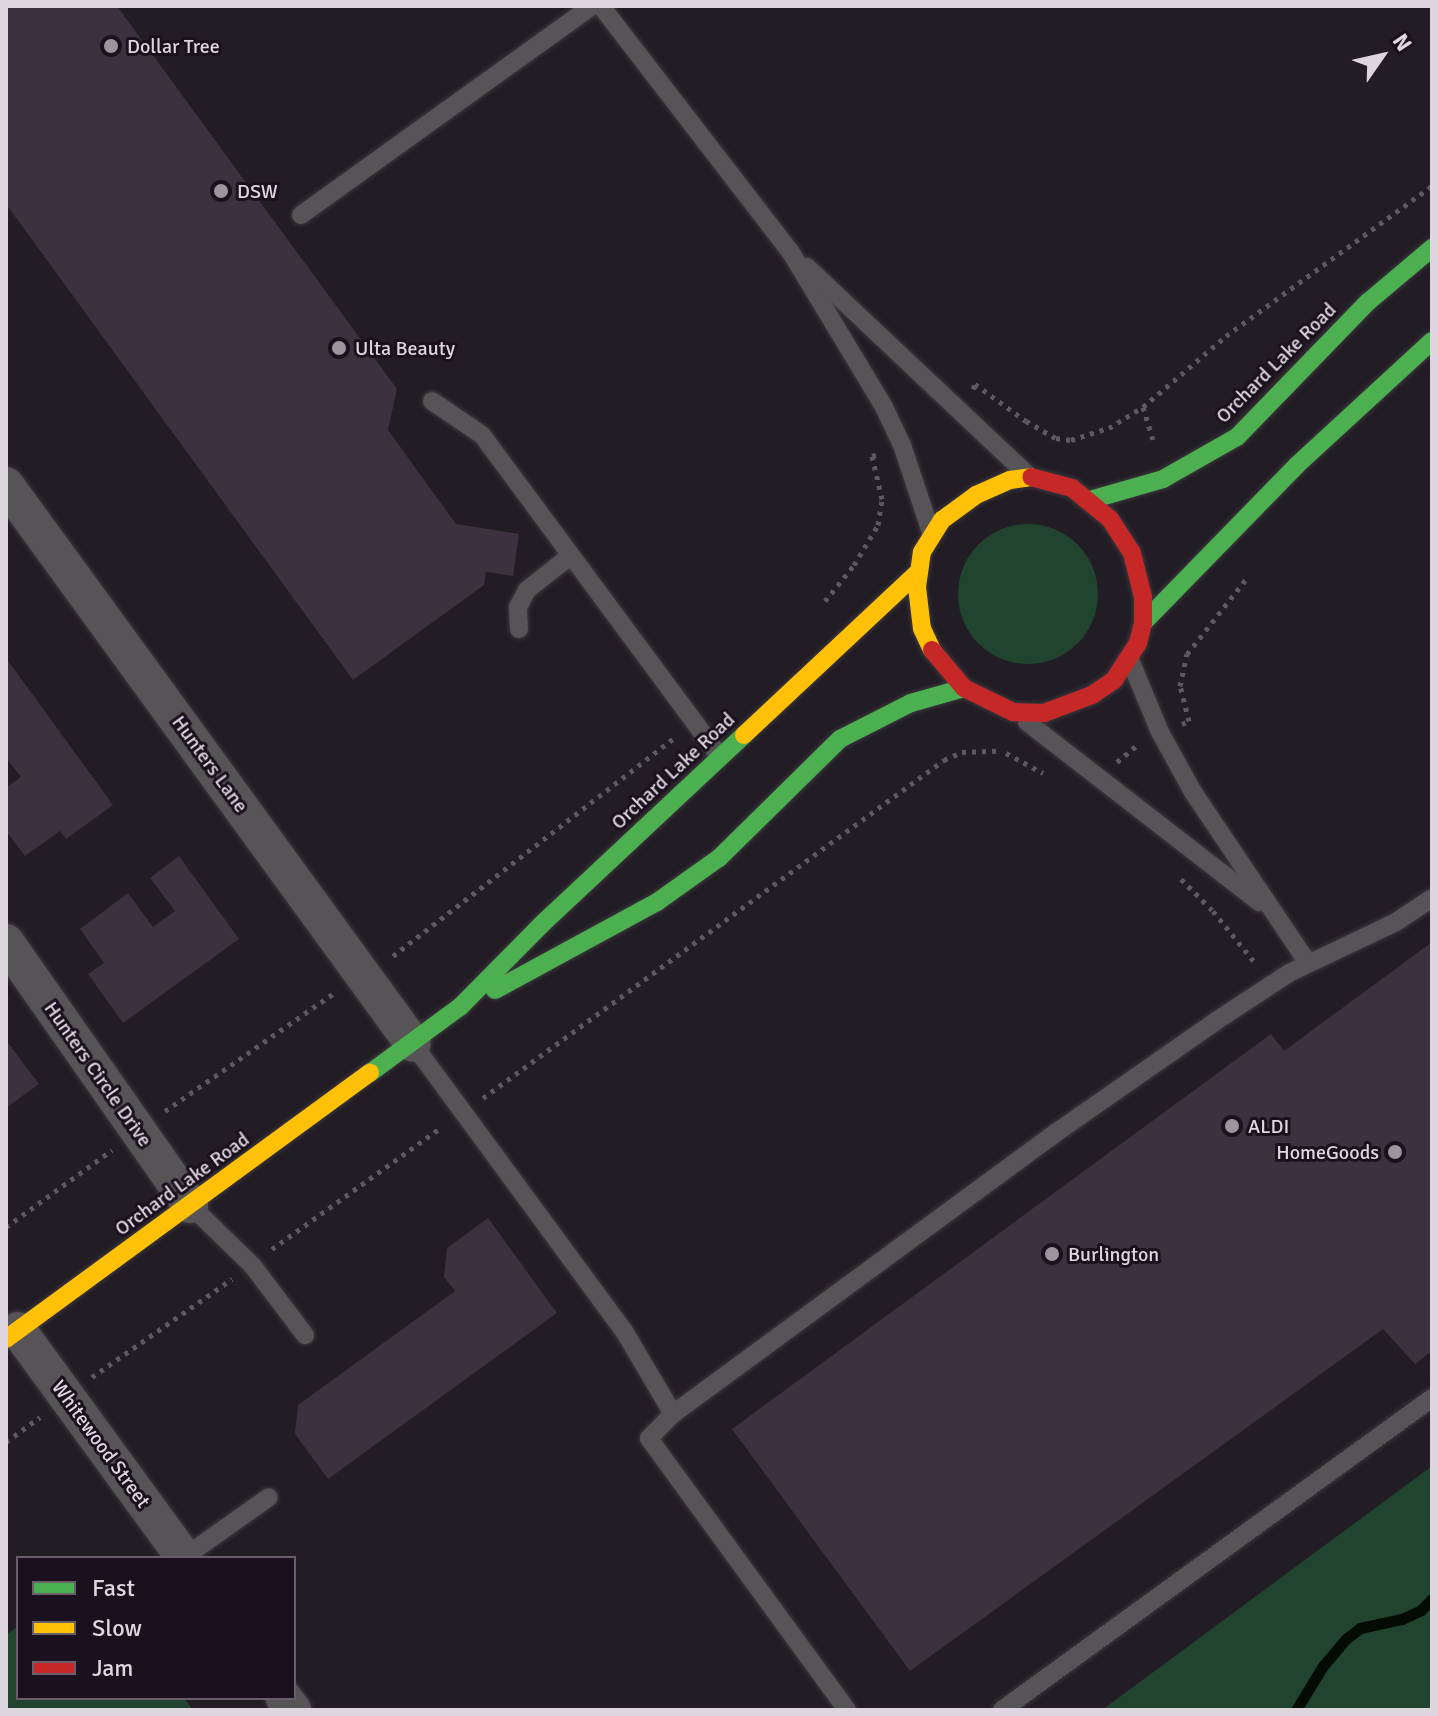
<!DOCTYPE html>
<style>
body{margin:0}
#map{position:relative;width:1438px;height:1716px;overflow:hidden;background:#221c24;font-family:Signika,sans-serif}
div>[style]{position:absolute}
.green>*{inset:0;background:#21442e}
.round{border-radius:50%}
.stream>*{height:11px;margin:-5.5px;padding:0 5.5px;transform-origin:5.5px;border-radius:5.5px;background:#030b04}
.building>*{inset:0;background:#3c313e}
.path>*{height:5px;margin-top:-2.5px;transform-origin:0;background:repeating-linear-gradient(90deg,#5d5a5e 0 4px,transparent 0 10px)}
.roads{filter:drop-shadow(0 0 2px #3b373d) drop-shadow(0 0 2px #3b373d)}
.lane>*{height:18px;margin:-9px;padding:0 9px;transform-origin:9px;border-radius:9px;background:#575457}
.street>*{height:36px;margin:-18px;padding:0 18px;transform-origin:18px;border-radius:18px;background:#575457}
.fast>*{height:18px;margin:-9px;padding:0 9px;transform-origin:9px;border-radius:9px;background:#4caf50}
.slow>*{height:18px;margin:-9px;padding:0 9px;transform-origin:9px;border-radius:9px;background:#ffc107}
.jam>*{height:18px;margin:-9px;padding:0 9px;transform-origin:9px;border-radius:9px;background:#c62828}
.dots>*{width:22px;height:22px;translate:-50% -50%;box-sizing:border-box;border:4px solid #1b101e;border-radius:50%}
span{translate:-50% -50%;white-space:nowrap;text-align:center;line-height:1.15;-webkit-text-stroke:6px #1b101e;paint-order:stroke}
.poi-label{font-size:20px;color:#ddd6df}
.left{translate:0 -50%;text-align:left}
.right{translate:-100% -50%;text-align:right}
.street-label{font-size:20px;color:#ddd6df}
.frame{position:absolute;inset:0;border:8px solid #ddd6df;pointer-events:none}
.legend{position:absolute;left:16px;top:1556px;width:280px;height:144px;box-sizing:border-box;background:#1b101e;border:2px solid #695f6b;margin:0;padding:10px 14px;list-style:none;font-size:24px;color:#ddd6df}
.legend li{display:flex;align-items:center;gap:16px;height:40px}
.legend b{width:40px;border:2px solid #695f6b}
.north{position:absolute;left:1342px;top:16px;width:80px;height:80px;-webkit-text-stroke:6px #1b101e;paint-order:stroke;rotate:56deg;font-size:22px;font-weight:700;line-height:32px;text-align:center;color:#ddd6df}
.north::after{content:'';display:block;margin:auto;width:28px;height:36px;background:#ddd6df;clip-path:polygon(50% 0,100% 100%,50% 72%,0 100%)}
</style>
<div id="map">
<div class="green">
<div class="round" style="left:958px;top:524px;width:140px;height:140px"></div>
<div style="clip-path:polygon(1432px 1466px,1432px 1710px,1102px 1710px)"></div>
<div style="clip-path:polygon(18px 1626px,18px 1698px,184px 1698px,193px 1710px,6px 1710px,6px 1635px)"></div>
</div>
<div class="stream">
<div style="left:1296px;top:1710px;width:52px;rotate:-58.5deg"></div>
<div style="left:1323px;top:1666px;width:35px;rotate:-50deg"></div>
<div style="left:1346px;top:1639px;width:18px;rotate:-38deg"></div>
<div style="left:1360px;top:1628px;width:43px;rotate:-12.1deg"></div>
<div style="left:1402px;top:1619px;width:21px;rotate:-25deg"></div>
<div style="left:1421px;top:1610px;width:16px;rotate:-45deg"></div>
</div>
<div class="building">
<div style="clip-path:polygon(6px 6px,117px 6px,397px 389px,388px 430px,456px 524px,519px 534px,513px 576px,486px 572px,484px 585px,353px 680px,6px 204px)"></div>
<div style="clip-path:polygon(6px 658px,113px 805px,66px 839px,60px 831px,25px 856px,6px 831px,6px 788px,21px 777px,6px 758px)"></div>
<div style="clip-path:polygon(179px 856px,239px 939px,123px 1023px,88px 974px,104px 963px,80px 929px,128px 893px,153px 927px,175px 911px,150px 878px)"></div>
<div style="clip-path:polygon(1432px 942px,1432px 1351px,1415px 1364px,1383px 1329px,910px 1671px,732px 1429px,1271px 1034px,1284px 1051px)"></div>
<div style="clip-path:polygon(6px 1040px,39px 1084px,6px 1108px)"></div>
<div style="clip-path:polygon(488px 1218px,557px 1313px,328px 1479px,295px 1434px,298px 1405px,455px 1291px,444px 1277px,447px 1248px)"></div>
</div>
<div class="path">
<div style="left:973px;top:389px;width:5px;rotate:-68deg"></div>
<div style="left:975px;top:384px;width:63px;rotate:36deg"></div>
<div style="left:1026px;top:421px;width:34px;rotate:30deg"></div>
<div style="left:1056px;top:438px;width:15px;rotate:8deg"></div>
<div style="left:1071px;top:440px;width:40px;rotate:-18deg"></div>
<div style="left:1109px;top:428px;width:40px;rotate:-32deg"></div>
<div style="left:1143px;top:407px;width:109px;rotate:-40.5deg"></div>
<div style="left:1226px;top:336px;width:255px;rotate:-36.1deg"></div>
<div style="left:1143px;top:407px;width:34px;rotate:73deg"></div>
<div style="left:825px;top:601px;width:46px;rotate:-51.1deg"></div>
<div style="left:854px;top:565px;width:47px;rotate:-59deg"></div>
<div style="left:878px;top:525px;width:26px;rotate:-81deg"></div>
<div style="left:882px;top:499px;width:44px;rotate:-103.1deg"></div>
<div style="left:872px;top:456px;width:6px;rotate:-18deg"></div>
<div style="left:1182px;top:724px;width:8px;rotate:-23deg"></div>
<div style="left:1189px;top:721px;width:36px;rotate:-104deg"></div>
<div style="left:1180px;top:686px;width:33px;rotate:-78deg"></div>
<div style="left:1187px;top:654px;width:97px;rotate:-51.7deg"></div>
<div style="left:1006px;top:753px;width:42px;rotate:28.4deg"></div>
<div style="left:1117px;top:762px;width:26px;rotate:-40deg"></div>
<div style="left:1181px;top:879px;width:45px;rotate:45deg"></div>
<div style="left:1213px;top:911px;width:68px;rotate:50.9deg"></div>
<div style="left:393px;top:956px;width:354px;rotate:-37.8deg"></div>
<div style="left:483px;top:1098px;width:572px;rotate:-36.25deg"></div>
<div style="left:944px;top:760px;width:20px;rotate:-24deg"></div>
<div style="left:962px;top:752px;width:34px;rotate:-2deg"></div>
<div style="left:165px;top:1111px;width:206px;rotate:-34.9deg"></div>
<div style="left:6px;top:1227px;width:131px;rotate:-36deg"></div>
<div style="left:272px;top:1249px;width:209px;rotate:-35.7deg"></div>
<div style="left:92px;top:1377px;width:171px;rotate:-35deg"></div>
<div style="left:6px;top:1442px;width:42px;rotate:-36.3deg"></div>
</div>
<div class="roads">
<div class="lane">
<div style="left:601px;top:6px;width:309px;rotate:52.4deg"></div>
<div style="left:790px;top:251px;width:182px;rotate:58.9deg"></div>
<div style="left:884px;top:407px;width:42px;rotate:64.7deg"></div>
<div style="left:902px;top:445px;width:92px;rotate:71.6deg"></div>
<div style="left:301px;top:215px;width:358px;rotate:-35.7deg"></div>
<div style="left:807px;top:267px;width:302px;rotate:43.3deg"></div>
<div style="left:432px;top:401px;width:60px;rotate:34.2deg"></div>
<div style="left:482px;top:435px;width:400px;rotate:53.5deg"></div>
<div style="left:519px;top:629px;width:22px;rotate:-93deg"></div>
<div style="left:518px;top:607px;width:19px;rotate:-62deg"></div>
<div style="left:527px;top:590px;width:55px;rotate:-38.3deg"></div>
<div style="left:1130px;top:660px;width:78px;rotate:67.4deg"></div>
<div style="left:1160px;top:732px;width:68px;rotate:61.2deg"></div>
<div style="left:1193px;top:792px;width:206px;rotate:56.1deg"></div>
<div style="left:1027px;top:722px;width:294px;rotate:37.8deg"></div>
<div style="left:413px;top:1044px;width:356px;rotate:53.7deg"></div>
<div style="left:624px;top:1331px;width:96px;rotate:59.4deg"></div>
<div style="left:190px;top:1205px;width:86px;rotate:44.1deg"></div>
<div style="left:252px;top:1265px;width:88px;rotate:52.9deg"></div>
<div style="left:183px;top:1558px;width:105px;rotate:-35.3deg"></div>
<div style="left:847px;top:1710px;width:336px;rotate:-126.1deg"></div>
<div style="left:649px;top:1438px;width:34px;rotate:-45deg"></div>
<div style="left:673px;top:1414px;width:476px;rotate:-36.3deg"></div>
<div style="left:1057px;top:1132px;width:194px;rotate:-34.9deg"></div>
<div style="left:1216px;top:1021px;width:87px;rotate:-33.3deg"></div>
<div style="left:1289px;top:973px;width:119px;rotate:-25.5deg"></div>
<div style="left:1396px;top:922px;width:43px;rotate:-33.7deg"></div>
<div style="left:1002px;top:1710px;width:531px;rotate:-35.96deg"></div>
</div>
<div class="street">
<div style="left:6px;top:485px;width:691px;rotate:53.94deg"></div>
<div style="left:6px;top:942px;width:321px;rotate:55deg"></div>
<div style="left:18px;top:1330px;width:282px;rotate:53.9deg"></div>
<div style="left:284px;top:1698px;width:15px;rotate:53deg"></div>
</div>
<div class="fast">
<div style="left:1090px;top:500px;width:76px;rotate:-16deg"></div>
<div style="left:1163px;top:479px;width:85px;rotate:-29.6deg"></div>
<div style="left:1237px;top:437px;width:188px;rotate:-45.9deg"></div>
<div style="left:1368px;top:302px;width:84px;rotate:-40.2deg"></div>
<div style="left:1143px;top:623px;width:221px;rotate:-45.7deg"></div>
<div style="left:1297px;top:465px;width:183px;rotate:-42.6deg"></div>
<div style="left:495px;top:990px;width:184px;rotate:-28.5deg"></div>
<div style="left:657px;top:902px;width:76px;rotate:-35.4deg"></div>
<div style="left:719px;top:858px;width:170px;rotate:-44.5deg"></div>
<div style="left:840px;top:739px;width:80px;rotate:-26.9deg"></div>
<div style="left:911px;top:703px;width:55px;rotate:-15.8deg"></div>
<div style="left:370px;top:1073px;width:112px;rotate:-36.3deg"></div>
<div style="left:460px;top:1007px;width:117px;rotate:-45.3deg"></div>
<div style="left:542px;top:924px;width:277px;rotate:-43.1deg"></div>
</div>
<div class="slow">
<div style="left:932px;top:650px;width:23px;rotate:-115deg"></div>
<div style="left:922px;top:629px;width:42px;rotate:-96.8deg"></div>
<div style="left:917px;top:587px;width:35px;rotate:-82deg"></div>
<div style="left:922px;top:552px;width:38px;rotate:-58deg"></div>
<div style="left:942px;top:520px;width:42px;rotate:-36.3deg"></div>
<div style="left:976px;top:495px;width:37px;rotate:-24deg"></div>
<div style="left:1010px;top:480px;width:21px;rotate:-8deg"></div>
<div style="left:744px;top:735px;width:240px;rotate:-43.1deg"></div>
<div style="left:6px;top:1339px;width:451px;rotate:-36.2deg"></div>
</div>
<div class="jam">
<div style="left:932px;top:650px;width:50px;rotate:49.9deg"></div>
<div style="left:964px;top:688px;width:55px;rotate:26.1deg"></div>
<div style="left:1013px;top:712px;width:31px;rotate:2deg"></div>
<div style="left:1044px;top:713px;width:51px;rotate:-20.6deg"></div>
<div style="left:1092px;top:695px;width:27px;rotate:-34deg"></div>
<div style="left:1114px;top:680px;width:44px;rotate:-57deg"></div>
<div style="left:1138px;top:643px;width:21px;rotate:-76deg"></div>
<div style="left:1143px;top:623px;width:26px;rotate:-90deg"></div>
<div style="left:1143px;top:597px;width:45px;rotate:-104deg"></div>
<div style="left:1132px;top:553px;width:40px;rotate:-122.9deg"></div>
<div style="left:1110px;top:519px;width:49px;rotate:-140.8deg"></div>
<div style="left:1072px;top:488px;width:42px;rotate:-165deg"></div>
</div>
</div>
<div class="dots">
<div style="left:111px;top:46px;background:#9c959e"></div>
<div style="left:221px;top:191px;background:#9c959e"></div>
<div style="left:339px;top:348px;background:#9c959e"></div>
<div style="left:1232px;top:1126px;background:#9c959e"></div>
<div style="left:1395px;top:1152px;background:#9c959e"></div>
<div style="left:1052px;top:1254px;background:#9c959e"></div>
</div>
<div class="poi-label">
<span class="left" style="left:127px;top:46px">Dollar Tree</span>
<span class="left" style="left:237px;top:191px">DSW</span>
<span class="left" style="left:355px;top:348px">Ulta Beauty</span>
<span class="left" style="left:1248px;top:1126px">ALDI</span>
<span class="right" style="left:1379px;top:1152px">HomeGoods</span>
<span class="left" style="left:1068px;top:1254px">Burlington</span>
</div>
<div class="street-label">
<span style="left:1276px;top:363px;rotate:-45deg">Orchard Lake Road</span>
<span style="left:210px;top:764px;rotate:54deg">Hunters Lane</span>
<span style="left:673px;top:771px;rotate:-43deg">Orchard Lake Road</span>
<span style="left:98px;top:1074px;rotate:55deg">Hunters Circle Drive</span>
<span style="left:182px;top:1184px;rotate:-36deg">Orchard Lake Road</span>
<span style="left:101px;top:1444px;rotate:54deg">Whitewood Street</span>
</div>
<div class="frame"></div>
<ul class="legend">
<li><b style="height:10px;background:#4caf50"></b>Fast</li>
<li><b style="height:10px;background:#ffc107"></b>Slow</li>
<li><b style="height:10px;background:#c62828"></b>Jam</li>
</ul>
<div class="north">N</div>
</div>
